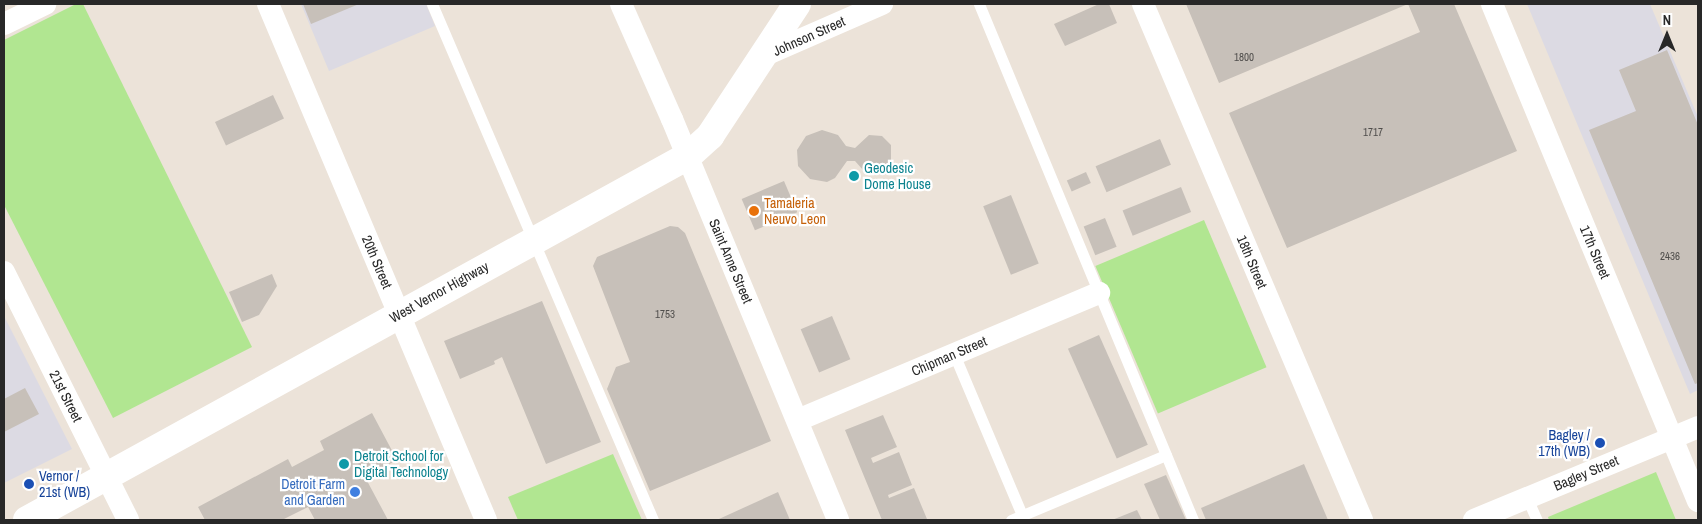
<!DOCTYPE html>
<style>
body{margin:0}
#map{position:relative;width:1702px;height:524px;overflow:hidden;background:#ece3d9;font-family:"Archivo Narrow",sans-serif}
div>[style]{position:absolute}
.industrial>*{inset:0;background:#dcdae3}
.green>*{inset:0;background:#b1e691;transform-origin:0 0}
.building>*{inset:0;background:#c7c0b9;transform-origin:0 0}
.service>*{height:11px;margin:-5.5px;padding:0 5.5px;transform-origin:5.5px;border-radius:5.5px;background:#fff}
.minor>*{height:22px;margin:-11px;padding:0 11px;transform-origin:11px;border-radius:11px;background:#fff}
.tertiary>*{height:28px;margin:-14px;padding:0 14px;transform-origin:14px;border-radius:14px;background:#fff}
.dots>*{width:14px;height:14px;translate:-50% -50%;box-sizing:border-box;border:2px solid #fff;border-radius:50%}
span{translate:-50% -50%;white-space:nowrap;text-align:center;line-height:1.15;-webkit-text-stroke:4.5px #fff;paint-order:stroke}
.number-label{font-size:11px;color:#504e4c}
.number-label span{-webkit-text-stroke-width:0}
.street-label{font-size:14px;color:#282828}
.culture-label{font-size:14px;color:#0d838f}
.left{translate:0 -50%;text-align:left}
.food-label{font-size:14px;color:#c56008}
.transit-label{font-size:14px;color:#164399}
.right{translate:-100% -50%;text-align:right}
.shop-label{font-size:14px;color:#366cbe}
.frame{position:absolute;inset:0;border:5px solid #282828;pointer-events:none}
.north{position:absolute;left:1642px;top:10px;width:50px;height:50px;-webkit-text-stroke:4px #fff;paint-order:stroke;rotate:0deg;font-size:14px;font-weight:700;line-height:20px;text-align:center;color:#282828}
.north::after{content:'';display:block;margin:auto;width:18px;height:22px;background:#282828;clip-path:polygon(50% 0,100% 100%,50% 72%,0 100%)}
</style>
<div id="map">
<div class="industrial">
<div style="clip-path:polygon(301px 4px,426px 4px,435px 26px,329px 71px)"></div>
<div style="clip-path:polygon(1527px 4px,1650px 4px,1698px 117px,1698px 390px,1690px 394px)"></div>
<div style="clip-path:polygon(4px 316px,72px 449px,4px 483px)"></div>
</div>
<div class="green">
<div style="clip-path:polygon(76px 4px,83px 4px,252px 347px,113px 418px,4px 205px,4px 40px)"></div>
<div style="left:1204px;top:220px;width:160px;height:118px;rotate:67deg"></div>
<div style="clip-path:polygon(613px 454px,642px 520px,518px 520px,508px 497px)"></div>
<div style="clip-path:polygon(1656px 472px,1676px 520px,1549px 520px,1548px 517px)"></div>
</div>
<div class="building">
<div style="clip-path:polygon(303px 4px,359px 4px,311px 24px)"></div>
<div style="clip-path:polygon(1099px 4px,1109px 4px,1117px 23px,1065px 46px,1054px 24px)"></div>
<div style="clip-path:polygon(1186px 4px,1454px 4px,1517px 151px,1287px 248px,1229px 113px,1420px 32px,1408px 4px,1219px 83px)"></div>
<div style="clip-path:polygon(1667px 50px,1698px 125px,1698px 383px,1695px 384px,1589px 130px,1636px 111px,1619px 70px)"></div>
<div style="left:273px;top:95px;width:26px;height:64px;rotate:65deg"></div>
<div style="clip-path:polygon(822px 130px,838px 135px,846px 146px,855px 148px,869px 135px,882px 136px,891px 145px,891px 163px,875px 174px,863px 170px,855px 161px,847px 161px,835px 178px,827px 182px,810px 179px,798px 166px,797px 150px,806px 136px)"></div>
<div style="left:1160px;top:139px;width:28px;height:70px;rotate:67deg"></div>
<div style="left:1086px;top:172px;width:12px;height:21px;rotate:66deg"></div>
<div style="left:784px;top:181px;width:34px;height:46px;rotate:67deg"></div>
<div style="left:1181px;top:187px;width:27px;height:63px;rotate:68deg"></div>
<div style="left:1011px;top:195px;width:74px;height:30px;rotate:68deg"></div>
<div style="left:1105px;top:218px;width:31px;height:23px;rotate:68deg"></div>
<div style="clip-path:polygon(670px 226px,678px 227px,685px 233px,771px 441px,650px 491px,607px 389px,616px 367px,630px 362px,593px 266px,597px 257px)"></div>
<div style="clip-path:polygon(272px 274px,277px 286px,259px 315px,242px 322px,229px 292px)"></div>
<div style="clip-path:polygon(542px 301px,601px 442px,546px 464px,502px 357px,494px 361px,495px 364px,460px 379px,444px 341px)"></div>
<div style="left:832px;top:316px;width:47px;height:34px;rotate:67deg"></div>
<div style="left:1099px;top:335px;width:120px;height:34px;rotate:66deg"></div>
<div style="clip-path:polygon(25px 388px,39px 414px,4px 432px,4px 399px)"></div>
<div style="clip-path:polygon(372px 413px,397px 460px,365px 477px,388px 520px,315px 520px,308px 507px,282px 520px,205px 520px,198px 507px,288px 459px,292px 467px,324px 450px,320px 441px)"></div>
<div style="clip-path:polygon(883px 415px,897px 447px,871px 458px,873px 463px,899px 452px,912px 485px,888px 495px,889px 498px,914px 488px,927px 519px,924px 520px,882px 520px,845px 430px)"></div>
<div style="clip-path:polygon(1304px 464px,1328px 520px,1206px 520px,1201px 508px)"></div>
<div style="clip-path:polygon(1166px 475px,1186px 520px,1160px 520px,1144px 484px)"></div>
<div style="clip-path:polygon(778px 492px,790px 520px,719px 520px,719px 519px)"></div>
<div style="clip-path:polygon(1137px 510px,1142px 520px,1112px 520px)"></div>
</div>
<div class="service">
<div style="left:432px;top:4px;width:561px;rotate:66.81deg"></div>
<div style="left:979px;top:4px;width:559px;rotate:67.47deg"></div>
<div style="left:954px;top:354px;width:175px;rotate:67.1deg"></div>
<div style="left:1527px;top:498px;width:24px;rotate:66deg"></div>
<div style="left:1011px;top:520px;width:168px;rotate:-22.8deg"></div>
</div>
<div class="minor">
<div style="left:268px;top:4px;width:560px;rotate:67.1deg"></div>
<div style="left:621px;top:4px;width:126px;rotate:66.1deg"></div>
<div style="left:672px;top:119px;width:434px;rotate:67.5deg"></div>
<div style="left:1143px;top:4px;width:561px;rotate:67deg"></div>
<div style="left:1492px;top:4px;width:538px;rotate:67.49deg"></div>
<div style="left:4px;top:24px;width:46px;rotate:-26deg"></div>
<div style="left:763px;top:56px;width:130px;rotate:-23.6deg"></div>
<div style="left:4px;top:272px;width:277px;rotate:63.4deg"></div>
<div style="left:798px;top:420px;width:327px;rotate:-22.9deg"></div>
<div style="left:1474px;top:520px;width:243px;rotate:-22.5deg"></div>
</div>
<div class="tertiary">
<div style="left:27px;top:520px;width:755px;rotate:-28.84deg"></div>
<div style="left:688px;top:156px;width:30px;rotate:-42deg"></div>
<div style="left:710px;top:136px;width:158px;rotate:-56.6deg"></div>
</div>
<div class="dots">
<div style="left:854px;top:176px;background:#0f9aa8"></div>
<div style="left:754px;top:211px;background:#e8710a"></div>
<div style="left:1600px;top:443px;background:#1a4fb4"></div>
<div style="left:344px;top:464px;background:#0f9aa8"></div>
<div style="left:29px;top:484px;background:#1a4fb4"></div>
<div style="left:355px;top:492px;background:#3f7fe0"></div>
</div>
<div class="number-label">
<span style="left:1244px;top:57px">1800</span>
<span style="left:1373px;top:132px">1717</span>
<span style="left:1670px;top:256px">2436</span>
<span style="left:665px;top:314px">1753</span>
</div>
<div class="street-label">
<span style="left:809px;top:36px;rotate:-24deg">Johnson Street</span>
<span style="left:1595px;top:252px;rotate:67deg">17th Street</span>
<span style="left:731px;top:261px;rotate:67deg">Saint Anne Street</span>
<span style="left:377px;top:262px;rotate:67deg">20th Street</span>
<span style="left:1252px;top:262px;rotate:67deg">18th Street</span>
<span style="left:439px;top:292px;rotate:-29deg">West Vernor Highway</span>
<span style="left:949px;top:356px;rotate:-23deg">Chipman Street</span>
<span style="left:66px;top:396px;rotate:63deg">21st Street</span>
<span style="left:1586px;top:473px;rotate:-23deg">Bagley Street</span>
</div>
<div class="culture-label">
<span class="left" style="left:864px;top:176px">Geodesic<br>Dome House</span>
<span class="left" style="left:354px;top:464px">Detroit School for<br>Digital Technology</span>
</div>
<div class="food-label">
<span class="left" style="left:764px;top:211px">Tamaleria<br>Neuvo Leon</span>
</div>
<div class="transit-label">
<span class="right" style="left:1590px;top:443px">Bagley /<br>17th (WB)</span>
<span class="left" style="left:39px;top:484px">Vernor /<br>21st (WB)</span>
</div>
<div class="shop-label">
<span class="right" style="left:345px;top:492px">Detroit Farm<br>and Garden</span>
</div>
<div class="frame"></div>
<div class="north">N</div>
</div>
